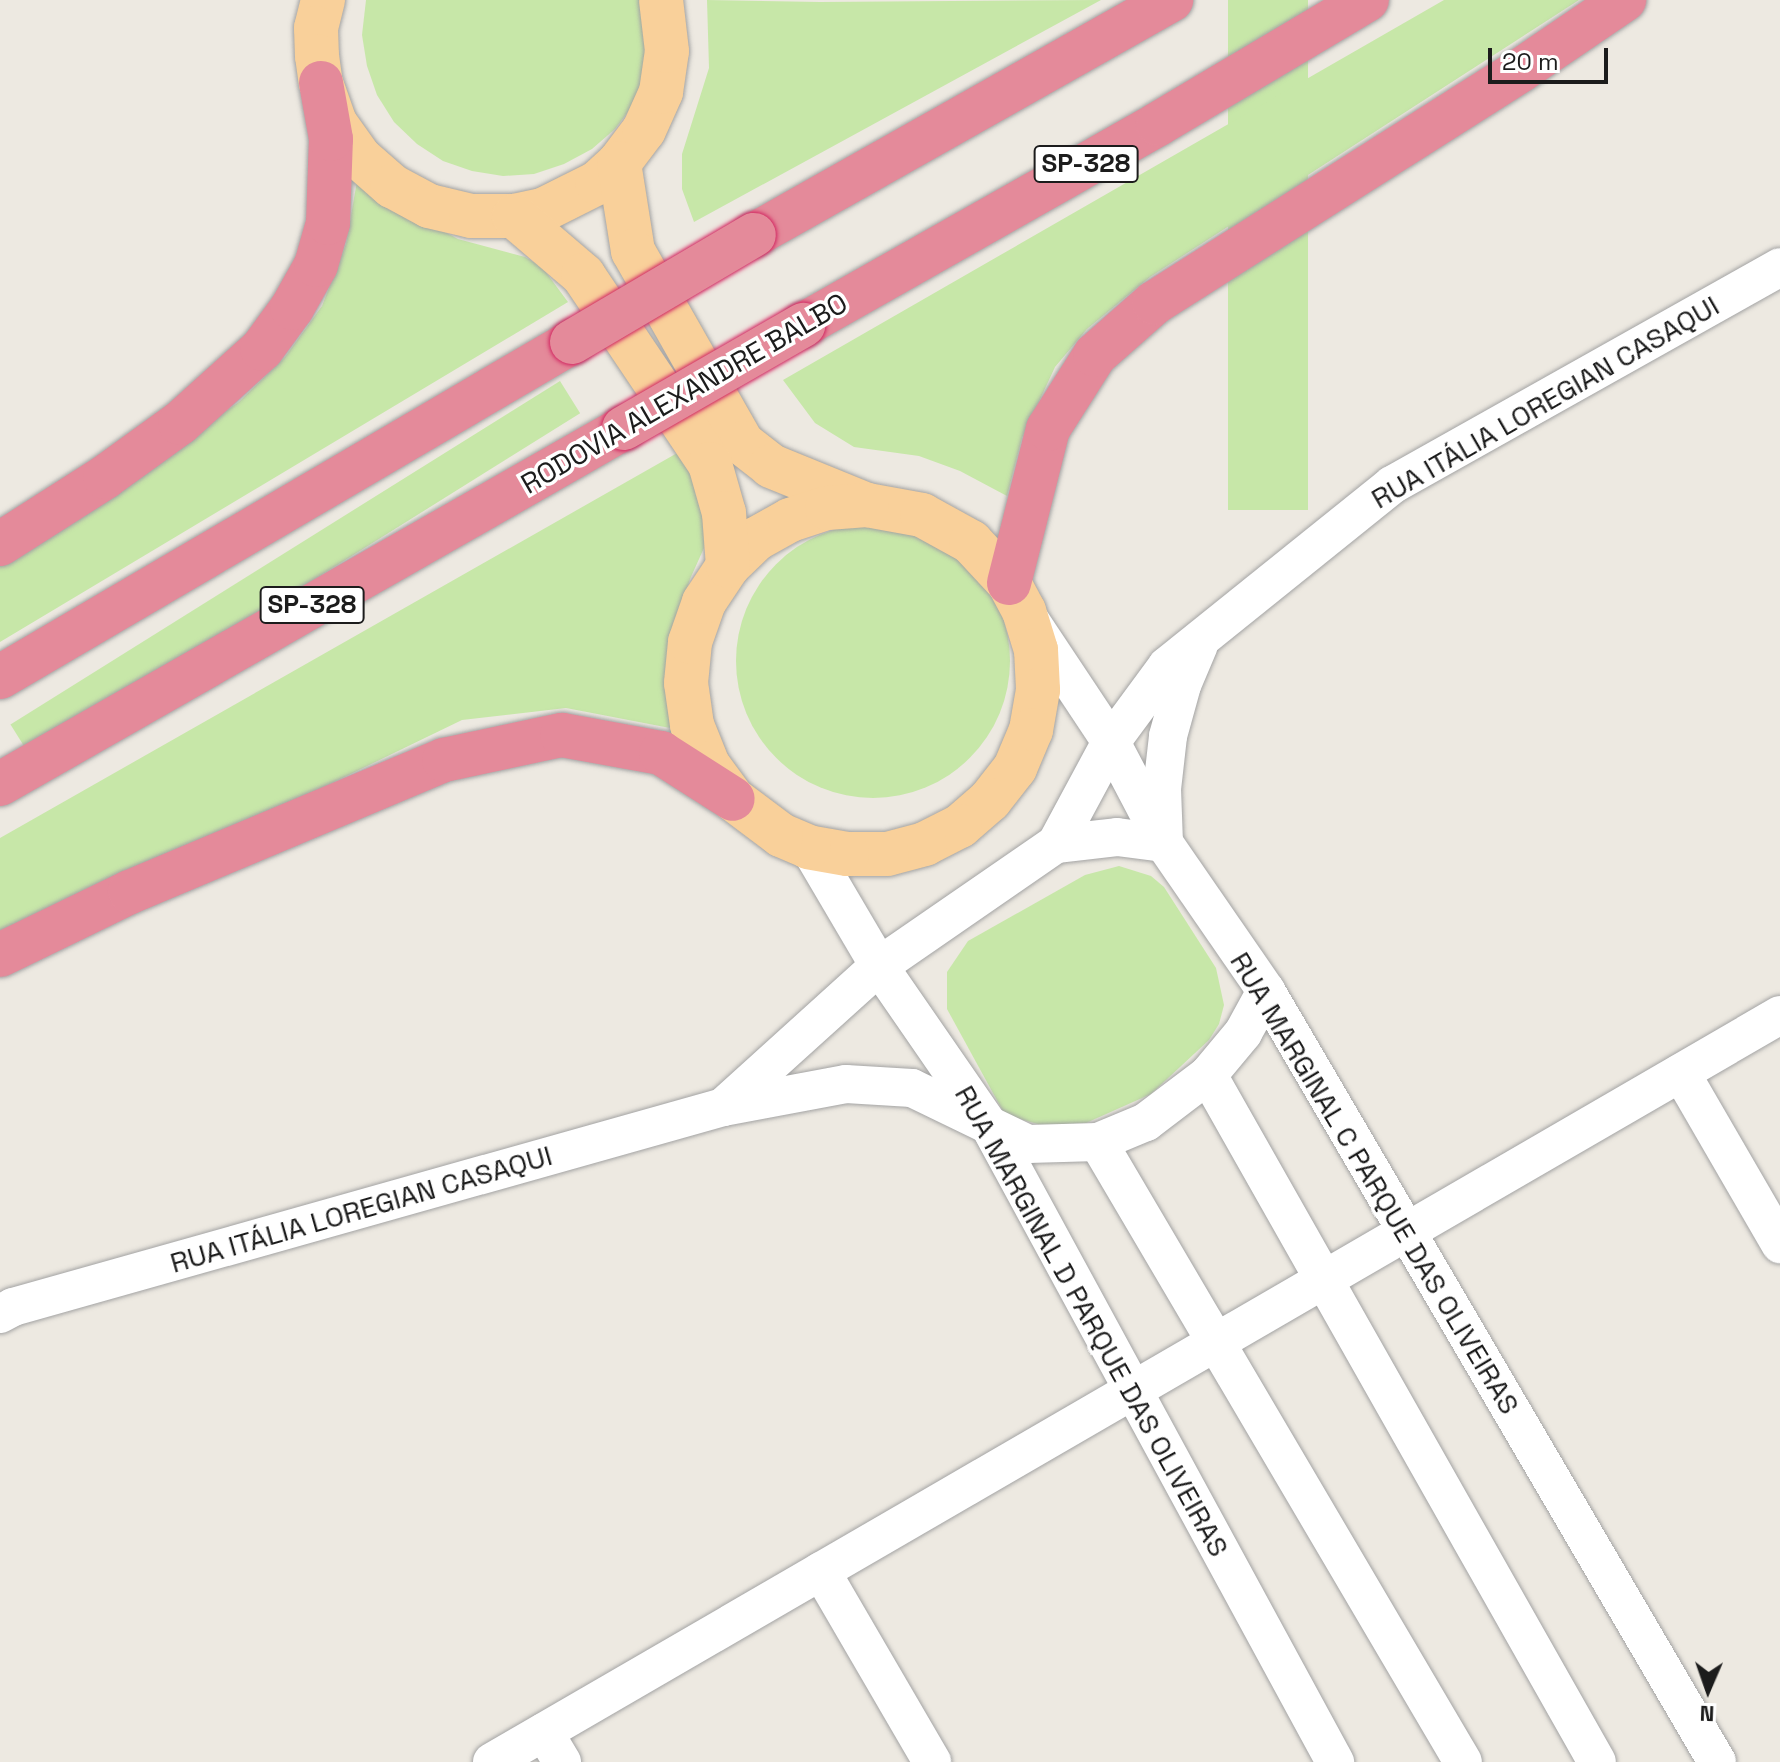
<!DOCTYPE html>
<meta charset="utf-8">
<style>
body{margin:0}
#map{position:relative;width:1780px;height:1762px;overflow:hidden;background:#ede9e1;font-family:"Space Grotesk",sans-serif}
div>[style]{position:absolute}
.grass>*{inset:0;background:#c7e7a8;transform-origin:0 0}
.round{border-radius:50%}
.roads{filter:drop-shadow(0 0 2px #a3a3a3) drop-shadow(0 0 2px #a3a3a3)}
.minor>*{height:38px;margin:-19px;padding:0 19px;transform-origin:19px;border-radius:19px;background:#fff}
.major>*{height:44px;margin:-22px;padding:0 22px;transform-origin:22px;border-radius:22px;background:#f9d09a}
.highway>*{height:44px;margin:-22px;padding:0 22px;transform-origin:22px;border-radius:22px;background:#e48a9a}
.bridges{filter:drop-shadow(0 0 2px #d22862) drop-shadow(0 0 2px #d22862)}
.highway-bridge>*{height:44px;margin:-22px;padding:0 22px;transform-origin:22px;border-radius:22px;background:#e48a9a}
span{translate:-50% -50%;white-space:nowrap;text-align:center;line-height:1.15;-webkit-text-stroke:7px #fff;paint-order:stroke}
.shield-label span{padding:2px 6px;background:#fff;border:2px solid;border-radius:6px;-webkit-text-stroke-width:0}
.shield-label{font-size:26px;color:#1c1c1c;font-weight:700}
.street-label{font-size:28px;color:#1c1c1c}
.north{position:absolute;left:1668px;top:1650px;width:80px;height:80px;-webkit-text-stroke:6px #fff;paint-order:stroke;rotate:182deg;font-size:22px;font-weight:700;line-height:32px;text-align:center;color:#1c1c1c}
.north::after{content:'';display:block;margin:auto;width:28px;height:36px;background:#1c1c1c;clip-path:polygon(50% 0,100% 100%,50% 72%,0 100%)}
.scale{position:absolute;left:1488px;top:48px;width:120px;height:36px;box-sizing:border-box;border:4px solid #1c1c1c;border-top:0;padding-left:10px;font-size:24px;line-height:28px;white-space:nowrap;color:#1c1c1c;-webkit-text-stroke:6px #fff;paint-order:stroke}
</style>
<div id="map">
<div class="grass">
<div style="clip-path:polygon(366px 0,649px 0,646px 76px,634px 104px,615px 129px,592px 149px,564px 164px,534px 174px,503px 176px,472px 171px,443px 161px,417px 144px,394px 122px,377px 95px,367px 66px,362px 35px)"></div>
<div style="clip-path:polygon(707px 0,820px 2px,1101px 0,694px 222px,682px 189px,682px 154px,709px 68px)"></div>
<div style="left:1228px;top:0;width:80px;height:510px"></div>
<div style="clip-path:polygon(1444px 0,1579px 0,1150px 277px,1087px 329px,1055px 367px,1022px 438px,1007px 496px,960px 471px,919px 456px,854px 447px,815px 423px,783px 380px)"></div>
<div style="clip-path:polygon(359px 170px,426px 222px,458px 239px,525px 257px,542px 267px,568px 302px,0 642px,0 562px,239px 402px,285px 357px,322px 306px,346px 244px)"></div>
<div style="left:560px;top:381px;width:38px;height:648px;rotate:58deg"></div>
<div style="clip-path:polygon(679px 452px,698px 481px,706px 514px,704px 548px,690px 579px,669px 652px,670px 728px,566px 708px,462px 720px,0 944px,0 838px)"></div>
<div class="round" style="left:736px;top:524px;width:274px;height:274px"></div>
<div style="clip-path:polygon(1119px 866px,1151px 876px,1164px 887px,1216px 968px,1224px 1005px,1219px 1024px,1209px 1040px,1151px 1094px,1086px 1123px,1045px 1126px,1005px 1115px,947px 1009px,947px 972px,968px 941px,1085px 875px)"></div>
</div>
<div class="roads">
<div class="minor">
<div style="left:1030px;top:620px;width:146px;rotate:56.4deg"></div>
<div style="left:1111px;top:742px;width:114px;rotate:62.3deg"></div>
<div style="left:1164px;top:843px;width:180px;rotate:55.4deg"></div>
<div style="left:1266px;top:991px;width:893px;rotate:59.67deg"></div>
<div style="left:1056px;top:844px;width:116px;rotate:-61.7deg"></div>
<div style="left:1111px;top:742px;width:94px;rotate:-53.6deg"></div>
<div style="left:1167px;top:666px;width:289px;rotate:-38.8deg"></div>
<div style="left:1392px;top:485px;width:445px;rotate:-29.3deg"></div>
<div style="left:809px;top:847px;width:138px;rotate:59.5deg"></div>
<div style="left:879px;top:966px;width:196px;rotate:55.4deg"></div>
<div style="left:990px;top:1127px;width:723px;rotate:61.48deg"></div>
<div style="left:1681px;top:1073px;width:198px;rotate:59.9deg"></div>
<div style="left:1208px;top:1075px;width:789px;rotate:60.48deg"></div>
<div style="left:723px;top:1107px;width:210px;rotate:-42.1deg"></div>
<div style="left:879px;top:966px;width:215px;rotate:-34.6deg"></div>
<div style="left:1056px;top:844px;width:61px;rotate:-6.5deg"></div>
<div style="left:1117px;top:837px;width:47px;rotate:7.3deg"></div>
<div style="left:1164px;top:843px;width:54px;rotate:-92.1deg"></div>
<div style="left:1162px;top:789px;width:53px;rotate:-83.5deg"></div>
<div style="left:1168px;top:736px;width:53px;rotate:-74.6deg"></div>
<div style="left:1182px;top:685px;width:43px;rotate:-67deg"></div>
<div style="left:1098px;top:1142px;width:719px;rotate:59.51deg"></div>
<div style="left:0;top:1314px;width:15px;rotate:-28deg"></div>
<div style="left:13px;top:1307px;width:738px;rotate:-15.73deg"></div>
<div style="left:723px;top:1107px;width:125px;rotate:-10.6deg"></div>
<div style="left:846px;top:1084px;width:66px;rotate:3.5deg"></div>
<div style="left:912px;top:1088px;width:129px;rotate:25.8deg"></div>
<div style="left:1028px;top:1144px;width:70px;rotate:-1.6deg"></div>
<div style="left:1098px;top:1142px;width:52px;rotate:-22.6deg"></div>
<div style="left:1146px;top:1122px;width:78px;rotate:-37.2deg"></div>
<div style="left:1208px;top:1075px;width:55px;rotate:-50.2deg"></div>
<div style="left:1243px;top:1033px;width:48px;rotate:-61.3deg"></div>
<div style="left:821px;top:1571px;width:221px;rotate:59.8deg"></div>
<div style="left:544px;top:1732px;width:35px;rotate:59deg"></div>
<div style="left:492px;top:1762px;width:1489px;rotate:-30.11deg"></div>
</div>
<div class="major">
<div style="left:323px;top:0;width:29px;rotate:104deg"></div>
<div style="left:316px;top:28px;width:28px;rotate:88deg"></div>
<div style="left:317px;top:56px;width:27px;rotate:82deg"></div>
<div style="left:321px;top:83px;width:42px;rotate:70.7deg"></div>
<div style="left:335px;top:123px;width:43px;rotate:54.5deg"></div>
<div style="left:360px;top:158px;width:43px;rotate:41.2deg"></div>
<div style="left:392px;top:186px;width:42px;rotate:28.4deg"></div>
<div style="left:429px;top:206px;width:43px;rotate:13.4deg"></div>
<div style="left:471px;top:216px;width:43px"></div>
<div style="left:514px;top:216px;width:30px;rotate:-12deg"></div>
<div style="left:543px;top:210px;width:60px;rotate:-26.6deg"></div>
<div style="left:597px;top:183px;width:30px;rotate:-42deg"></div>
<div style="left:619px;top:163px;width:41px;rotate:-52.9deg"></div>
<div style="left:644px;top:130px;width:42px;rotate:-65.9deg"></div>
<div style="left:661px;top:92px;width:41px;rotate:-81.7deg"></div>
<div style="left:667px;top:51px;width:51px;rotate:-96.7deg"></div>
<div style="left:619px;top:163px;width:89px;rotate:81deg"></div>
<div style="left:633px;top:251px;width:221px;rotate:60.4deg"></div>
<div style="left:742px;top:443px;width:37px;rotate:38deg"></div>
<div style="left:771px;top:466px;width:104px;rotate:22.1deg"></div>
<div style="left:867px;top:505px;width:56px;rotate:10.3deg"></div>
<div style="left:922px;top:515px;width:56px;rotate:28.9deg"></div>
<div style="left:971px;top:542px;width:56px;rotate:47.2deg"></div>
<div style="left:1009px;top:583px;width:32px;rotate:62deg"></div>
<div style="left:1024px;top:611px;width:41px;rotate:72.9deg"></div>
<div style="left:1036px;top:650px;width:40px;rotate:87.1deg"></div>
<div style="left:1038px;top:690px;width:41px;rotate:99.9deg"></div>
<div style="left:1031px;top:730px;width:41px;rotate:112.8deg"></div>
<div style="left:1015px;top:768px;width:41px;rotate:128deg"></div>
<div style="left:990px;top:800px;width:40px;rotate:139deg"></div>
<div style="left:960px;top:826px;width:39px;rotate:153deg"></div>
<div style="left:925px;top:844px;width:39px;rotate:165deg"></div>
<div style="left:887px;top:854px;width:40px;rotate:180deg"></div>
<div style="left:847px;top:854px;width:39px;rotate:-170deg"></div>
<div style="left:809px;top:847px;width:30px;rotate:-157deg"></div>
<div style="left:781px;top:835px;width:60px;rotate:-143.1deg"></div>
<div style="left:733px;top:799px;width:42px;rotate:-126.3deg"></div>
<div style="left:708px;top:765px;width:43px;rotate:-111.8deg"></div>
<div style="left:692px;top:725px;width:42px;rotate:-98.1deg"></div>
<div style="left:686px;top:683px;width:41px;rotate:-84.4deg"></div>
<div style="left:690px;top:642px;width:42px;rotate:-70.7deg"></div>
<div style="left:704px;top:602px;width:43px;rotate:-56.3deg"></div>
<div style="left:728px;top:566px;width:39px;rotate:-44deg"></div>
<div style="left:756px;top:539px;width:39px;rotate:-29deg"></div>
<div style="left:790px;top:520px;width:39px;rotate:-18deg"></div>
<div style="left:827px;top:508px;width:40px;rotate:-4.3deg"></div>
<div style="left:514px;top:216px;width:91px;rotate:40.5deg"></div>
<div style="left:583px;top:275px;width:228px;rotate:56.1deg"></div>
<div style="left:710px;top:464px;width:51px;rotate:74.1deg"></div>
<div style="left:724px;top:513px;width:53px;rotate:85.7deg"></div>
</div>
<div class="highway">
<div style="left:754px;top:235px;width:479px;rotate:-29.4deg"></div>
<div style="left:803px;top:325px;width:408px;rotate:-29.5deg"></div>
<div style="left:1158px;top:124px;width:243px;rotate:-30.7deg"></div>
<div style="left:0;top:544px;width:125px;rotate:-32.5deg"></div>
<div style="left:105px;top:477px;width:92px;rotate:-35.8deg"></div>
<div style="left:180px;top:423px;width:110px;rotate:-42.1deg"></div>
<div style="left:262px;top:349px;width:51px;rotate:-53.8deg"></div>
<div style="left:292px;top:308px;width:49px;rotate:-60.8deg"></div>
<div style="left:316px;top:265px;width:44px;rotate:-74.1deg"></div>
<div style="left:328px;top:223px;width:84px;rotate:-88deg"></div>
<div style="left:331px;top:139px;width:57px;rotate:-100.1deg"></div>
<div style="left:1009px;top:583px;width:159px;rotate:-75.8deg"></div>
<div style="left:1048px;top:429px;width:88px;rotate:-57.6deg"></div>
<div style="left:1095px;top:355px;width:79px;rotate:-41.4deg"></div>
<div style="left:1154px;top:303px;width:435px;rotate:-32.4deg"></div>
<div style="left:1521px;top:70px;width:125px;rotate:-34.2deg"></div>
<div style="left:0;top:677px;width:663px;rotate:-30.36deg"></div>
<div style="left:0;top:784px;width:718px;rotate:-29.71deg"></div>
<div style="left:0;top:955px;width:144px;rotate:-25.9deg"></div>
<div style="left:130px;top:892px;width:341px;rotate:-22.8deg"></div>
<div style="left:444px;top:760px;width:121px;rotate:-12deg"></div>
<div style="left:562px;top:735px;width:101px;rotate:10.3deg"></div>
<div style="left:661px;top:753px;width:85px;rotate:32.6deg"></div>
</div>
</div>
<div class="bridges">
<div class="highway-bridge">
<div style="left:572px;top:342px;width:211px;rotate:-30.5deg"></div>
<div style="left:624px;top:428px;width:207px;rotate:-29.9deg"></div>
</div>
</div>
<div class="shield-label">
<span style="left:1086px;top:164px">SP-328</span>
<span style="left:312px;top:605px">SP-328</span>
</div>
<div class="street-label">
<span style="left:684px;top:393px;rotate:-30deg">RODOVIA ALEXANDRE BALBO</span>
<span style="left:1545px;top:402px;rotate:-30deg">RUA ITÁLIA LOREGIAN CASAQUI</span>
<span style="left:1375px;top:1183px;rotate:59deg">RUA MARGINAL C PARQUE DAS OLIVEIRAS</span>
<span style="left:361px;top:1209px;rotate:-16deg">RUA ITÁLIA LOREGIAN CASAQUI</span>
<span style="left:1092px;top:1321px;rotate:61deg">RUA MARGINAL D PARQUE DAS OLIVEIRAS</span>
</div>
<div class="north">N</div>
<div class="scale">20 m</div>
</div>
